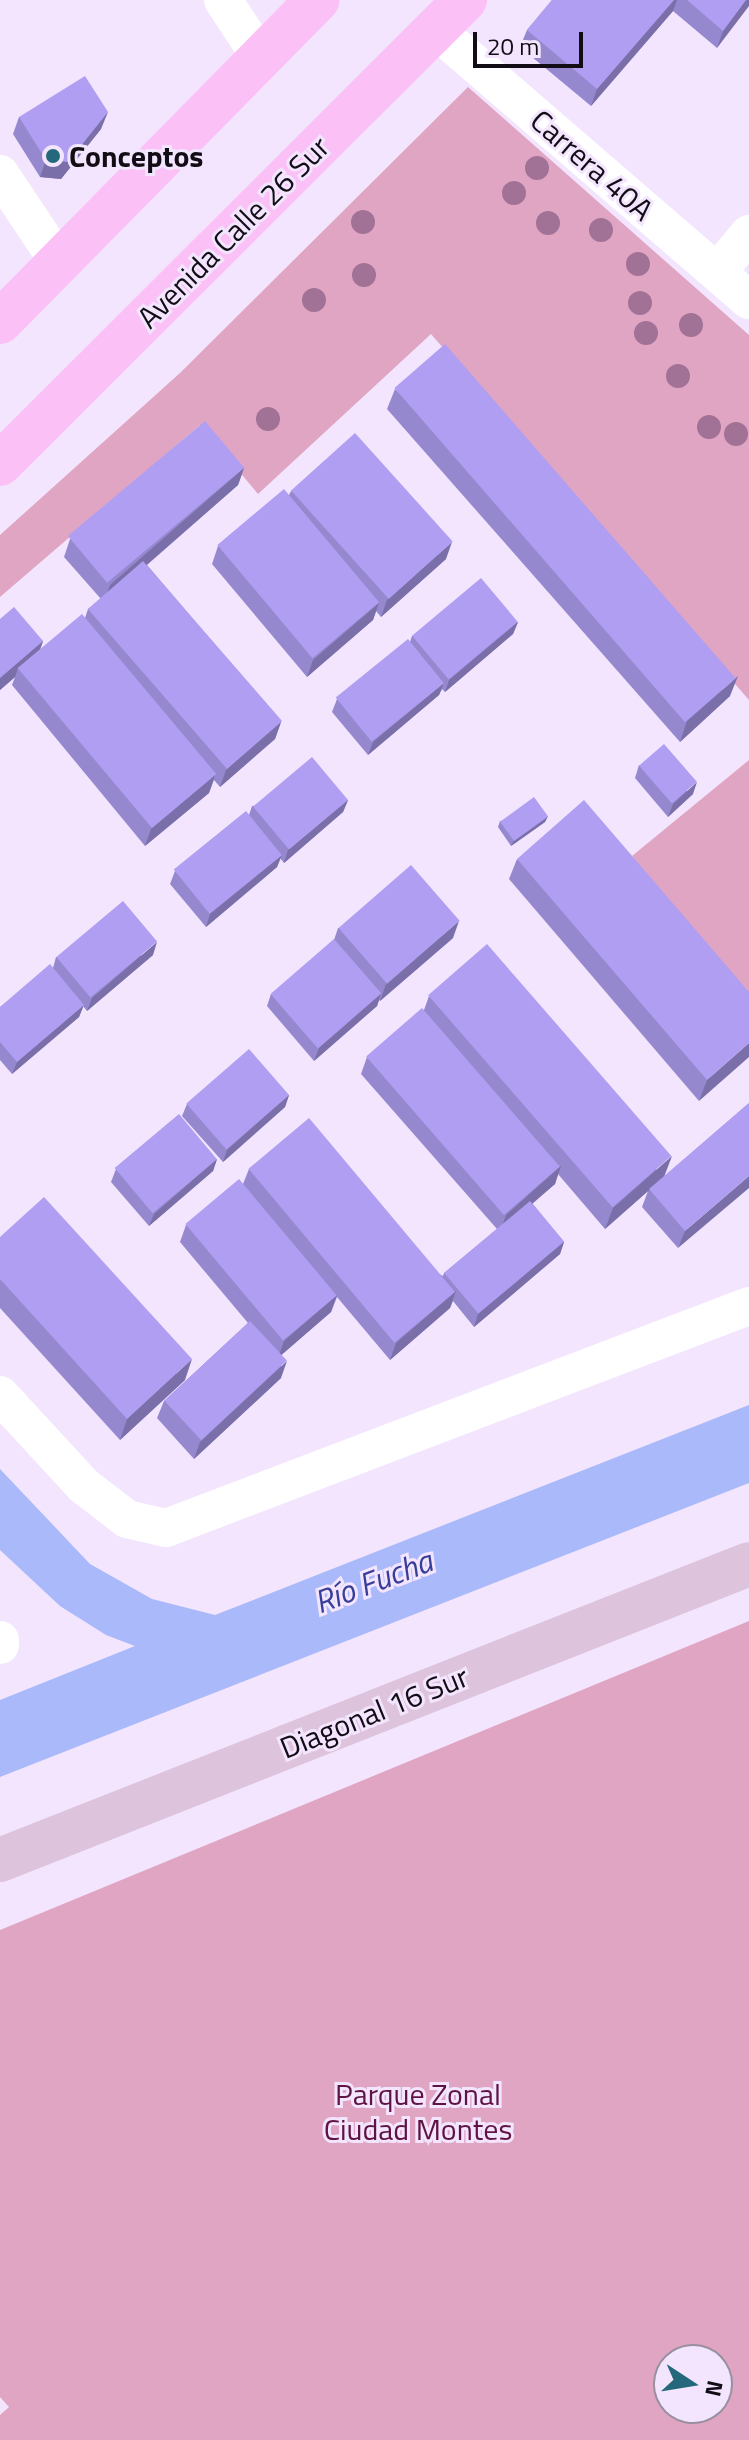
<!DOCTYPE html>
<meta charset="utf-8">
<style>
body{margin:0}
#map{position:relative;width:749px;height:2440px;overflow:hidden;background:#f2e5fd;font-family:"Titillium Web",sans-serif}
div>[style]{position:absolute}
.green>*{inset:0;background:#e0a5c2}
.water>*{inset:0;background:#aab9fa}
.street>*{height:38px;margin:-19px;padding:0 19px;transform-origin:19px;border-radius:19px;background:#fff}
.secondary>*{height:44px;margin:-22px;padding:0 22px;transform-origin:22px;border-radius:22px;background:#ddc3dc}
.primary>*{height:44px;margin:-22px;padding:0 22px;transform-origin:22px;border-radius:22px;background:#fbc1f7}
.trees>*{width:24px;height:24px;margin:-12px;border-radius:50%;background:#a17296}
.wall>*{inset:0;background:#9688cf}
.shaded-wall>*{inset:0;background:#7a6fa9}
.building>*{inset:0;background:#af9ef1;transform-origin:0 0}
.dots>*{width:22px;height:22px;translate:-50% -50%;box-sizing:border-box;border:4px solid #f2e5fd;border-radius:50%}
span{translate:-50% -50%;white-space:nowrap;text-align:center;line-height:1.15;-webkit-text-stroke:6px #f2e5fd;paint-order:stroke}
.poi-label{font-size:30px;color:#120d15;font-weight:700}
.left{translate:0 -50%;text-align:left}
.street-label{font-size:30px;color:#120d15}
.park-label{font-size:30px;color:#5f1342}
.water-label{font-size:32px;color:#373e9a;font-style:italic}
.north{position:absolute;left:653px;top:2344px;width:80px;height:80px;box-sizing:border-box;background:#f2e5fd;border:2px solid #988fa0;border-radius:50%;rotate:102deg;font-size:22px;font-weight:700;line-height:32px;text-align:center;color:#120d15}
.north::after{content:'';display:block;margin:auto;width:28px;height:36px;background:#26687b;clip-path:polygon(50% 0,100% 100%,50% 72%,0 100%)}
.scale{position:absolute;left:473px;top:32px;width:110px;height:36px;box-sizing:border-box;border:4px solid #120d15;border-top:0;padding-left:10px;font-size:24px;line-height:28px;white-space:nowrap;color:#120d15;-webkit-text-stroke:6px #f2e5fd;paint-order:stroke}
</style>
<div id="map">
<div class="green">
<div style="clip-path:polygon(468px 87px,749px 335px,749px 700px,431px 334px,258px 494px,200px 425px,0 597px,0 535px,180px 373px)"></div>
<div style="clip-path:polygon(749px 760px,749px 1001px,632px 856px)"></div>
<div style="clip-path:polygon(evenodd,749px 1621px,749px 2440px,0 2440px,0 2415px,9px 2407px,0 2397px,0 1930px,749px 1621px,669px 2360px,717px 2360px,717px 2408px,669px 2408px,669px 2360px)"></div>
</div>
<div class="water">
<div style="clip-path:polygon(749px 1405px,749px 1483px,0 1777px,0 1700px,135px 1646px,106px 1635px,60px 1606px,0 1550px,0 1469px,90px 1564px,152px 1599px,215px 1615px)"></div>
</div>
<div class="street">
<div style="left:223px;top:0;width:69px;rotate:56.8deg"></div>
<div style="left:436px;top:30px;width:413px;rotate:40.8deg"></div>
<div style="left:0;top:174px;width:108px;rotate:56.3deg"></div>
<div style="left:717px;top:272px;width:50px;rotate:-49.9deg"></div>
<div style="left:0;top:1395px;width:124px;rotate:47.3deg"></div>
<div style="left:84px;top:1486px;width:54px;rotate:37.5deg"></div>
<div style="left:127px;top:1519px;width:40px;rotate:13deg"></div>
<div style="left:166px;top:1528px;width:624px;rotate:-20.85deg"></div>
<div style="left:0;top:1640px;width:5px;rotate:90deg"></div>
</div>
<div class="secondary">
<div style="left:0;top:1860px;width:805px;rotate:-21.56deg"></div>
</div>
<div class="primary">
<div style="left:0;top:322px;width:452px;rotate:-45.4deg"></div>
<div style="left:0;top:464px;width:657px;rotate:-44.94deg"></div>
</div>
<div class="trees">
<div style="left:537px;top:168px"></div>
<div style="left:514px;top:193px"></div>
<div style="left:363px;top:222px"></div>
<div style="left:548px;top:223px"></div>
<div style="left:601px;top:230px"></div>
<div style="left:638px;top:264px"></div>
<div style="left:364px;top:275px"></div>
<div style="left:314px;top:300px"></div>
<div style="left:640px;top:303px"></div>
<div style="left:691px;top:325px"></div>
<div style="left:646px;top:333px"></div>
<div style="left:678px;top:376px"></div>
<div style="left:268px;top:419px"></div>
<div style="left:709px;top:427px"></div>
<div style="left:736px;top:434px"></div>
</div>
<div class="wall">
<div style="clip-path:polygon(552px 0,749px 0,717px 48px,673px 11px,591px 106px,520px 47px,527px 30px)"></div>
<div style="clip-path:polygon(19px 117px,101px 129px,61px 179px,40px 177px,13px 134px)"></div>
<div style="clip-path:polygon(395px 389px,730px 696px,680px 742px,387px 409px)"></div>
<div style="clip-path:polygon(244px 468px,238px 485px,147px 565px,281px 722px,275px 739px,220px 787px,214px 780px,209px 793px,145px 846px,12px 685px,15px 677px,0 690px,0 619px,43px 641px,40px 650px,85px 618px,88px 609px,101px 599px,64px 557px,70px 539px)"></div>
<div style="clip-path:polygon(291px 491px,446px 559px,381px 617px,376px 611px,373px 620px,307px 677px,212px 564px,218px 546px,289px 495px)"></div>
<div style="clip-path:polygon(518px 622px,513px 634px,445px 692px,442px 689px,439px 695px,368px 755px,332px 712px,337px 699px,410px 642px,412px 636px)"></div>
<div style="clip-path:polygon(639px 765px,693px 794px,668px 817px,635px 778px)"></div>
<div style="clip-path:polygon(348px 800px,343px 812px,284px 863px,280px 858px,277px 867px,206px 927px,170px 884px,175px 871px,249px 815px,252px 806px)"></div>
<div style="clip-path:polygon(548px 816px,545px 822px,511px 846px,498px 827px,500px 821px)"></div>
<div style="clip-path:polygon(517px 859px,749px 992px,699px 1101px,509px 879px)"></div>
<div style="clip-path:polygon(338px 928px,453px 938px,380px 1001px,379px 1000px,377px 1006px,314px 1061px,267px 1006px,271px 994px,334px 940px)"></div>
<div style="clip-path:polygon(153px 955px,87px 1011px,83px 1006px,79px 1017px,12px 1074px,0 1060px,0 1007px,53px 968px,56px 957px)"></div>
<div style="clip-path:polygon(429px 996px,665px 1176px,749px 1103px,678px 1248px,642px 1207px,648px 1191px,605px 1229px,558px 1174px,555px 1184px,532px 1203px,564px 1242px,560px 1254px,474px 1327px,453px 1301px,450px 1308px,390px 1360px,337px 1297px,331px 1312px,281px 1355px,281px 1378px,194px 1459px,157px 1418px,164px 1401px,248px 1323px,180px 1242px,186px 1225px,243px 1184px,249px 1169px,443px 1276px,444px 1273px,497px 1229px,361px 1074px,367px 1057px,424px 1010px)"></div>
<div style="clip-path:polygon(289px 1095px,285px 1107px,223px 1162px,182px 1116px,187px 1104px)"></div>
<div style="clip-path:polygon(217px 1159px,213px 1171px,149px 1226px,111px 1182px,116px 1169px)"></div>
<div style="clip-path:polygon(0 1237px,185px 1380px,120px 1440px,0 1308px)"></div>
</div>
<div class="shaded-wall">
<div style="clip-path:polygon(674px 0,677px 0,673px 11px,591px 106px,597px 89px)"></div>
<div style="clip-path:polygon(746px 0,749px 0,749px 6px,717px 48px,723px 31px)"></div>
<div style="clip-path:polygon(108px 112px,101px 129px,61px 179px,40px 177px,46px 160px)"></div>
<div style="clip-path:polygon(244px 468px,238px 485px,104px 602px,110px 585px)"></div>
<div style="clip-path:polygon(452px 542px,446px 559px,381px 617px,387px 600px)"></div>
<div style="clip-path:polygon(379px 603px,373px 620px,307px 677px,313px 660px)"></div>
<div style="clip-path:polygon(518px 622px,513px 634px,445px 692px,449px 680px)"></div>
<div style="clip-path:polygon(43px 641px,37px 658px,18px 668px,15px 677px,0 690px,0 678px)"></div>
<div style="clip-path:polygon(738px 676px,730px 696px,680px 742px,687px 721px)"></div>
<div style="clip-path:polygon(444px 683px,439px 695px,368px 755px,373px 742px)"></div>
<div style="clip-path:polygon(281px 722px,275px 739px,220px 787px,226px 770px)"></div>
<div style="clip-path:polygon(215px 775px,209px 793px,145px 846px,151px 829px)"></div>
<div style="clip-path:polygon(697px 782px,693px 794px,668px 817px,673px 804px)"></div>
<div style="clip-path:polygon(348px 800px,343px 812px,284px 863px,288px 850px)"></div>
<div style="clip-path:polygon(548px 816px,545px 822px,511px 846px,514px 840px)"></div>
<div style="clip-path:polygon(282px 855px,277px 867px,206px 927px,210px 914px)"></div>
<div style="clip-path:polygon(459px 921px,453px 938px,380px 1001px,386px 984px)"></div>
<div style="clip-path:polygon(157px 942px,153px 955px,87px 1011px,92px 998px)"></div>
<div style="clip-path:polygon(381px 994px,377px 1006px,314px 1061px,319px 1048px)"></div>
<div style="clip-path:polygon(84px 1005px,79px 1017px,12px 1074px,17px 1062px)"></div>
<div style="clip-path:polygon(749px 1043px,749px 1057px,699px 1101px,707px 1080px)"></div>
<div style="clip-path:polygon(289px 1095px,285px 1107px,223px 1162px,227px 1150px)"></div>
<div style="clip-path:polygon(672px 1156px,664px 1177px,605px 1229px,613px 1208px)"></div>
<div style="clip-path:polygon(217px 1159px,213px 1171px,149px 1226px,154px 1214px)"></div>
<div style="clip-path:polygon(561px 1166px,555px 1184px,500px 1232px,506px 1215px)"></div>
<div style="clip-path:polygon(749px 1176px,749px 1188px,678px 1248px,685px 1231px)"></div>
<div style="clip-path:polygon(564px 1242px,560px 1254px,474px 1327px,478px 1314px)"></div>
<div style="clip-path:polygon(456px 1291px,450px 1308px,390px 1360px,396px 1343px)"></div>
<div style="clip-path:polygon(337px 1295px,331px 1312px,278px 1358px,284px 1341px)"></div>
<div style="clip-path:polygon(192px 1359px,185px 1380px,120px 1440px,127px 1419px)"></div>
<div style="clip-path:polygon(287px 1361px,281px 1378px,194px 1459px,200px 1442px)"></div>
</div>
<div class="building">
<div style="clip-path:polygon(552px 0,674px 0,597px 89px,527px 30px)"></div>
<div style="clip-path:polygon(687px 0,746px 0,723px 31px)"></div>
<div style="clip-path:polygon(85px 76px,108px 112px,68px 162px,46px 160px,19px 117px)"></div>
<div style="left:445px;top:344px;width:443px;height:67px;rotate:49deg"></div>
<div style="left:205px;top:421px;width:61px;height:179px;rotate:50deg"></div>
<div style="left:355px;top:433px;width:146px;height:86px;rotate:48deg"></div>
<div style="left:284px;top:489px;width:148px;height:87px;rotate:50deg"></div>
<div style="left:143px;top:561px;width:212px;height:73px;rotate:49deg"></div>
<div style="left:481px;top:578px;width:57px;height:90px;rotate:50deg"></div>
<div style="clip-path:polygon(14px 607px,43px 641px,0 678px,0 619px)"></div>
<div style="left:82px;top:614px;width:209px;height:84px;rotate:50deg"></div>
<div style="left:408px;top:639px;width:57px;height:93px;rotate:51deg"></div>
<div style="left:664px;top:744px;width:50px;height:33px;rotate:49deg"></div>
<div style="left:312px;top:757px;width:56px;height:77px;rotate:50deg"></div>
<div style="left:534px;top:797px;width:24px;height:42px;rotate:54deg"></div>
<div style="clip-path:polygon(584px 800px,749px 992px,749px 1043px,707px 1080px,517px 859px)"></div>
<div style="left:246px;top:811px;width:57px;height:93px;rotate:51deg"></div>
<div style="left:411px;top:865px;width:74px;height:96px;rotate:49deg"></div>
<div style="left:123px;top:901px;width:53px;height:87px;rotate:50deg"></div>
<div style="left:334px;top:939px;width:72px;height:84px;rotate:49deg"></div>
<div style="left:487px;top:944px;width:281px;height:78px;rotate:49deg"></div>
<div style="clip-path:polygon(50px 964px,84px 1005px,17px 1062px,0 1042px,0 1007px)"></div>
<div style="left:422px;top:1008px;width:210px;height:74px;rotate:49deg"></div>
<div style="left:249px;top:1049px;width:61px;height:83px;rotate:49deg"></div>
<div style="clip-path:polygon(749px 1103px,749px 1176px,685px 1231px,649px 1189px)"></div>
<div style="left:179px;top:1114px;width:59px;height:84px;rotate:50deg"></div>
<div style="left:309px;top:1118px;width:227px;height:79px;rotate:50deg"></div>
<div style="left:239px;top:1179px;width:152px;height:70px;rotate:50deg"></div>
<div style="clip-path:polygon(44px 1197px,192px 1359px,127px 1419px,0 1279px,0 1237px)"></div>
<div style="left:530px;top:1201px;width:53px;height:112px;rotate:50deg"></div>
<div style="left:250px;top:1321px;width:54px;height:117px;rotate:47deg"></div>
</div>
<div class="dots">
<div style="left:53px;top:156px;background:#26687b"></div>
</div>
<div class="poi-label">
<span class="left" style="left:69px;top:156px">Conceptos</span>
</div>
<div class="street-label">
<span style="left:592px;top:165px;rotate:41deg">Carrera 40A</span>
<span style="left:233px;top:232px;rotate:-45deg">Avenida Calle 26 Sur</span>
<span style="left:374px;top:1712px;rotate:-22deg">Diagonal 16 Sur</span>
</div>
<div class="park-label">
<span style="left:418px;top:2111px">Parque Zonal<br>Ciudad Montes</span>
</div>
<div class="water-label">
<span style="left:373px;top:1581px;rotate:-21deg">Río Fucha</span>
</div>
<div class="north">N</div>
<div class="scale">20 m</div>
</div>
